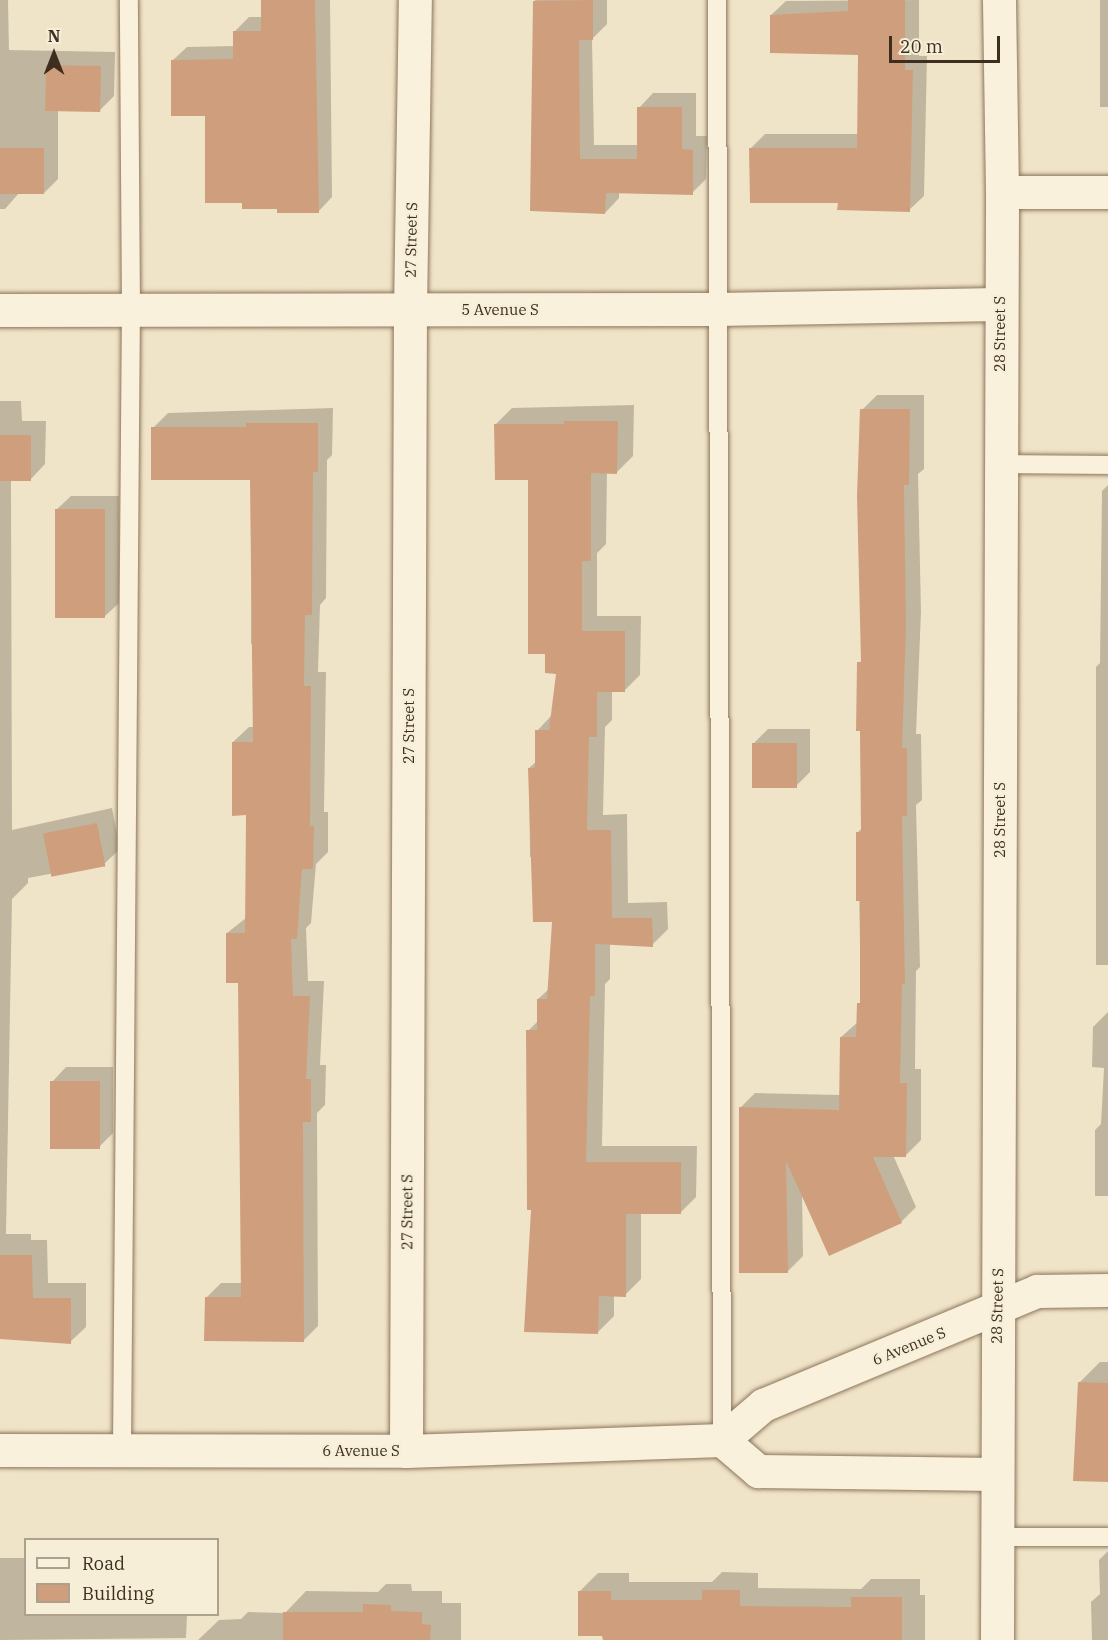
<!DOCTYPE html>
<style>
body{margin:0}
#map{position:relative;width:1108px;height:1640px;overflow:hidden;background:#f0e4c8;font-family:"IBM Plex Serif",serif}
div>[style]{position:absolute}
.shadow>*{inset:0;background:#0003;transform-origin:0 0}
.building>*{inset:0;background:#cf9f7d;transform-origin:0 0}
.roads{filter:drop-shadow(0 0 2px #8d765c) drop-shadow(0 0 2px #8d765c)}
.lane>*{height:18px;margin:-9px;padding:0 9px;transform-origin:9px;border-radius:9px;background:#faf1dc}
.street>*{height:33px;margin:-16.5px;padding:0 16.5px;transform-origin:16.5px;border-radius:16.5px;background:#faf1dc}
span{translate:-50% -50%;white-space:nowrap;text-align:center;line-height:1.15;-webkit-text-stroke:4.5px #f7eed8;paint-order:stroke}
.street-label{font-size:15px;color:#3d2e20}
.legend{position:absolute;left:24px;top:1538px;width:195px;height:78px;box-sizing:border-box;background:#f7eed8;border:2px solid #ada18e;margin:0;padding:8px 10px;list-style:none;font-size:18px;color:#3d2e20}
.legend li{display:flex;align-items:center;gap:12px;height:30px}
.legend b{width:30px;border:2px solid #ada18e}
.north{position:absolute;left:24px;top:24px;width:60px;height:60px;-webkit-text-stroke:4px #f7eed8;paint-order:stroke;rotate:0deg;font-size:16px;font-weight:700;line-height:24px;text-align:center;color:#3d2e20}
.north::after{content:'';display:block;margin:auto;width:21px;height:27px;background:#3d2e20;clip-path:polygon(50% 0,100% 100%,50% 72%,0 100%)}
.scale{position:absolute;left:889px;top:36px;width:111px;height:27px;box-sizing:border-box;border:3px solid #3d2e20;border-top:0;padding-left:8px;font-size:18px;line-height:21px;white-space:nowrap;color:#3d2e20;-webkit-text-stroke:4px #f7eed8;paint-order:stroke}
</style>
<div id="map">
<div class="shadow">
<div style="clip-path:polygon(0 0,8px 0,9px 50px,115px 52px,114px 96px,100px 110px,58px 110px,58px 179px,44px 193px,19px 193px,5px 209px,0 209px)"></div>
<div style="clip-path:polygon(262px 0,330px 0,332px 197px,318px 212px,244px 202px,206px 115px,172px 61px,187px 47px,234px 46px,235px 31px,249px 17px,262px 17px)"></div>
<div style="clip-path:polygon(535px 0,607px 0,607px 24px,592px 39px,594px 145px,638px 145px,639px 108px,653px 93px,696px 93px,696px 136px,707px 136px,706px 179px,692px 193px,619px 192px,619px 198px,605px 213px,531px 209px)"></div>
<div style="clip-path:polygon(919px 0,919px 56px,927px 56px,924px 196px,909px 210px,839px 202px,751px 148px,765px 134px,859px 134px,860px 53px,771px 15px,786px 1px)"></div>
<div style="left:1100px;top:0;width:8px;height:107px"></div>
<div style="clip-path:polygon(877px 395px,924px 395px,924px 469px,918px 474px,921px 612px,916px 734px,921px 734px,922px 800px,916px 805px,920px 967px,916px 971px,915px 1069px,921px 1069px,921px 1140px,906px 1155px,893px 1155px,916px 1207px,901px 1222px,802px 1191px,803px 1256px,788px 1271px,740px 1108px,755px 1093px,841px 1095px,841px 1037px,858px 1022px,861px 1000px,858px 832px,862px 828px,859px 663px,863px 659px,862px 410px)"></div>
<div style="clip-path:polygon(0 401px,21px 401px,22px 421px,46px 421px,45px 464px,30px 480px,11px 480px,12px 830px,112px 808px,120px 849px,104px 864px,28px 878px,28px 883px,12px 899px,6px 1234px,31px 1234px,31px 1240px,47px 1240px,48px 1283px,86px 1283px,86px 1327px,70px 1342px,0 1338px)"></div>
<div style="clip-path:polygon(634px 405px,633px 456px,617px 472px,607px 472px,606px 544px,597px 553px,597px 616px,641px 616px,640px 675px,624px 691px,612px 691px,612px 720px,605px 727px,603px 815px,627px 814px,628px 903px,667px 902px,668px 929px,652px 945px,610px 944px,610px 979px,605px 984px,602px 1146px,697px 1146px,696px 1197px,680px 1213px,641px 1212px,641px 1279px,625px 1295px,614px 1295px,614px 1316px,598px 1332px,533px 1208px,528px 1031px,539px 1020px,538px 999px,549px 989px,554px 920px,535px 857px,530px 857px,529px 768px,537px 761px,537px 731px,552px 715px,557px 672px,546px 653px,530px 478px,496px 424px,512px 408px)"></div>
<div style="clip-path:polygon(333px 408px,332px 455px,327px 460px,326px 598px,320px 605px,318px 672px,326px 672px,324px 812px,328px 812px,328px 852px,316px 864px,311px 923px,306px 928px,308px 981px,324px 981px,320px 1065px,326px 1065px,325px 1105px,317px 1113px,318px 1326px,303px 1341px,206px 1298px,221px 1283px,242px 1283px,240px 981px,227px 933px,246px 918px,247px 814px,233px 742px,249px 727px,255px 727px,255px 644px,251px 644px,252px 479px,153px 428px,168px 413px)"></div>
<div style="clip-path:polygon(1108px 485px,1108px 965px,1096px 965px,1096px 667px,1100px 663px,1102px 491px)"></div>
<div style="clip-path:polygon(71px 496px,119px 496px,119px 603px,104px 617px,56px 510px)"></div>
<div style="clip-path:polygon(768px 729px,810px 729px,810px 772px,796px 786px,753px 744px)"></div>
<div style="clip-path:polygon(1108px 1012px,1108px 1196px,1095px 1196px,1095px 1130px,1101px 1124px,1104px 1068px,1092px 1067px,1093px 1027px)"></div>
<div style="clip-path:polygon(66px 1067px,113px 1067px,113px 1133px,99px 1147px,52px 1082px)"></div>
<div style="clip-path:polygon(1100px 1362px,1108px 1362px,1108px 1480px,1079px 1383px)"></div>
<div style="clip-path:polygon(1108px 1551px,1108px 1640px,1092px 1640px,1091px 1602px,1100px 1594px,1099px 1560px)"></div>
<div style="clip-path:polygon(0 1558px,26px 1558px,26px 1614px,187px 1614px,186px 1638px,0 1640px)"></div>
<div style="clip-path:polygon(722px 1572px,758px 1573px,758px 1588px,861px 1589px,871px 1579px,920px 1579px,920px 1595px,925px 1595px,925px 1640px,604px 1640px,580px 1591px,598px 1573px,629px 1573px,629px 1582px,712px 1582px)"></div>
<div style="clip-path:polygon(386px 1584px,411px 1584px,412px 1591px,442px 1591px,442px 1603px,461px 1603px,461px 1640px,198px 1640px,219px 1620px,241px 1619px,248px 1612px,285px 1613px,306px 1591px,378px 1592px)"></div>
</div>
<div class="building">
<div style="clip-path:polygon(261px 0,315px 0,319px 213px,277px 213px,277px 209px,242px 209px,242px 203px,205px 203px,205px 116px,171px 116px,171px 60px,233px 59px,233px 31px,261px 31px)"></div>
<div style="clip-path:polygon(593px 0,593px 40px,579px 40px,580px 159px,637px 159px,637px 107px,682px 107px,682px 149px,693px 150px,693px 195px,606px 193px,605px 214px,530px 211px,533px 1px)"></div>
<div style="clip-path:polygon(848px 0,905px 0,905px 70px,913px 70px,910px 212px,837px 210px,838px 203px,750px 203px,749px 148px,857px 148px,858px 55px,770px 53px,770px 15px,848px 11px)"></div>
<div style="left:46px;top:65px;width:55px;height:46px;rotate:1deg"></div>
<div style="left:0;top:148px;width:44px;height:46px"></div>
<div style="clip-path:polygon(860px 409px,910px 409px,909px 485px,904px 485px,906px 628px,902px 748px,907px 748px,907px 816px,902px 816px,905px 984px,902px 984px,900px 1083px,907px 1083px,906px 1157px,873px 1157px,902px 1223px,829px 1256px,786px 1161px,788px 1273px,739px 1273px,739px 1107px,839px 1110px,840px 1037px,856px 1037px,857px 1003px,860px 1003px,860px 901px,856px 901px,856px 832px,861px 832px,860px 731px,856px 731px,857px 662px,861px 662px,857px 496px)"></div>
<div style="clip-path:polygon(564px 421px,618px 421px,617px 474px,591px 473px,591px 561px,582px 561px,582px 631px,625px 631px,625px 692px,597px 692px,597px 737px,589px 737px,587px 830px,611px 830px,612px 918px,652px 918px,653px 947px,595px 944px,595px 996px,590px 996px,586px 1162px,681px 1162px,681px 1214px,626px 1214px,626px 1297px,599px 1296px,598px 1334px,524px 1332px,531px 1210px,527px 1210px,526px 1030px,537px 1030px,537px 999px,547px 999px,552px 922px,533px 922px,528px 768px,535px 768px,535px 730px,549px 730px,556px 674px,545px 673px,545px 654px,528px 654px,528px 480px,495px 480px,494px 424px,564px 424px)"></div>
<div style="clip-path:polygon(246px 423px,318px 423px,318px 472px,313px 472px,312px 615px,305px 615px,304px 686px,311px 686px,310px 826px,314px 826px,313px 869px,302px 869px,297px 939px,291px 939px,293px 996px,310px 996px,306px 1079px,311px 1079px,311px 1122px,303px 1122px,304px 1342px,204px 1341px,205px 1297px,241px 1297px,238px 983px,226px 983px,226px 933px,245px 933px,246px 815px,232px 816px,232px 742px,253px 742px,250px 480px,151px 480px,151px 427px,246px 427px)"></div>
<div style="left:0;top:435px;width:31px;height:46px"></div>
<div style="left:55px;top:509px;width:50px;height:109px"></div>
<div style="left:752px;top:743px;width:45px;height:45px"></div>
<div style="left:97px;top:823px;width:44px;height:55px;rotate:79deg"></div>
<div style="left:50px;top:1081px;width:50px;height:68px"></div>
<div style="clip-path:polygon(0 1255px,32px 1255px,33px 1298px,71px 1298px,71px 1344px,0 1339px)"></div>
<div style="clip-path:polygon(1078px 1382px,1108px 1383px,1108px 1482px,1073px 1481px)"></div>
<div style="clip-path:polygon(702px 1590px,740px 1590px,740px 1606px,851px 1607px,851px 1597px,902px 1597px,902px 1640px,603px 1640px,602px 1636px,578px 1636px,578px 1591px,611px 1591px,611px 1600px,702px 1600px)"></div>
<div style="clip-path:polygon(363px 1604px,391px 1605px,391px 1611px,422px 1612px,422px 1624px,431px 1625px,430px 1640px,283px 1640px,283px 1612px,363px 1612px)"></div>
</div>
<div class="roads">
<div class="lane">
<div style="left:717px;top:0;width:1440px;rotate:89.8deg"></div>
<div style="left:1001px;top:464px;width:107px;rotate:0.5deg"></div>
<div style="left:122px;top:1450px;width:1140px;rotate:-89.55deg"></div>
<div style="left:131px;top:310px;width:310px;rotate:-90.4deg"></div>
<div style="left:997px;top:1537px;width:111px"></div>
</div>
<div class="street">
<div style="left:1002px;top:192px;width:106px"></div>
<div style="left:0;top:310px;width:716px;rotate:-0.08deg"></div>
<div style="left:716px;top:309px;width:283px;rotate:-1deg"></div>
<div style="left:722px;top:1440px;width:48px;rotate:40.7deg"></div>
<div style="left:758px;top:1471px;width:239px;rotate:0.7deg"></div>
<div style="left:0;top:1450px;width:406px;rotate:0.1deg"></div>
<div style="left:406px;top:1451px;width:316px;rotate:-2deg"></div>
<div style="left:722px;top:1440px;width:54px;rotate:-40.5deg"></div>
<div style="left:763px;top:1405px;width:297px;rotate:-22.6deg"></div>
<div style="left:1037px;top:1291px;width:71px;rotate:-0.8deg"></div>
<div style="left:406px;top:1451px;width:1141px;rotate:-89.8deg"></div>
<div style="left:410px;top:310px;width:310px;rotate:-89.1deg"></div>
<div style="left:997px;top:1640px;width:1448px;rotate:-89.8deg"></div>
<div style="left:1002px;top:192px;width:192px;rotate:-90.9deg"></div>
</div>
</div>
<div class="street-label">
<span style="left:411px;top:240px;rotate:-89deg">27 Street S</span>
<span style="left:500px;top:310px">5 Avenue S</span>
<span style="left:1000px;top:334px;rotate:-90deg">28 Street S</span>
<span style="left:409px;top:726px;rotate:-90deg">27 Street S</span>
<span style="left:1000px;top:820px;rotate:-90deg">28 Street S</span>
<span style="left:407px;top:1212px;rotate:-90deg">27 Street S</span>
<span style="left:997px;top:1306px;rotate:-89deg">28 Street S</span>
<span style="left:909px;top:1346px;rotate:-22deg">6 Avenue S</span>
<span style="left:361px;top:1451px">6 Avenue S</span>
</div>
<ul class="legend">
<li><b style="height:8px;background:#faf1dc"></b>Road</li>
<li><b style="height:16px;background:#cf9f7d"></b>Building</li>
</ul>
<div class="north">N</div>
<div class="scale">20 m</div>
</div>
